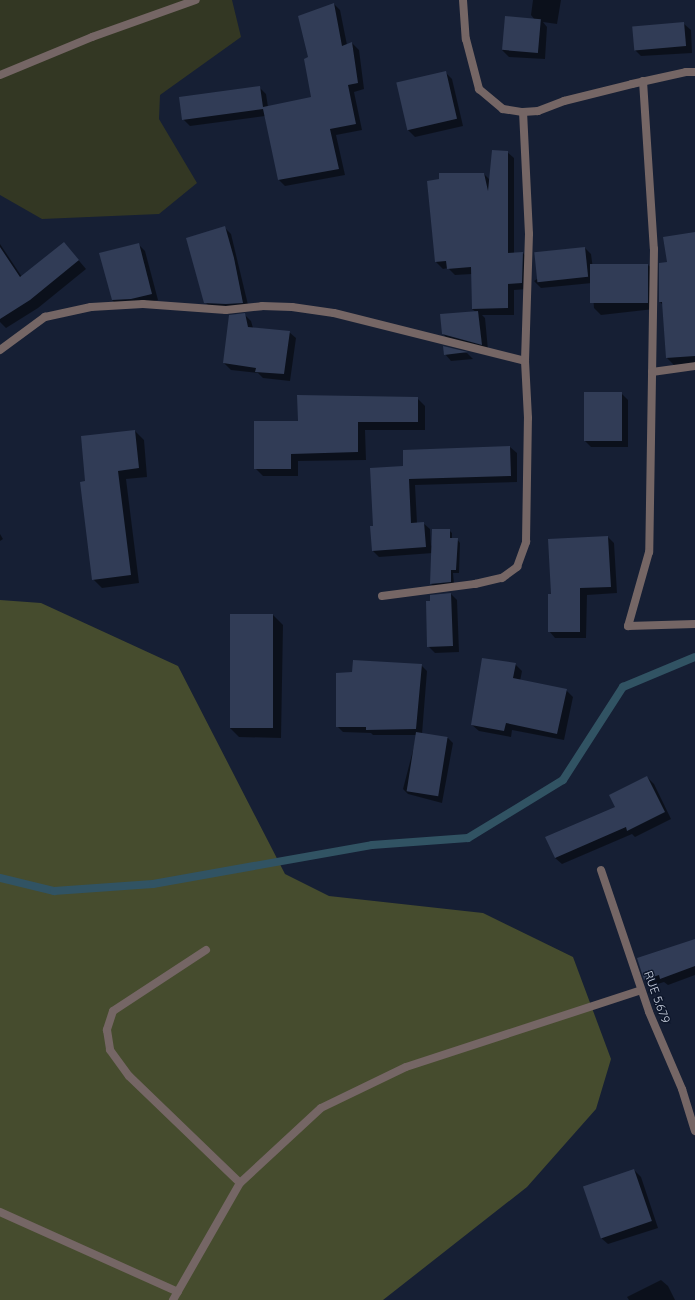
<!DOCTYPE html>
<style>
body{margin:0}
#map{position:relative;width:695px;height:1300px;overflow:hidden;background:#161f34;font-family:Quicksand,sans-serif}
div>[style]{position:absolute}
.green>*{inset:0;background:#333723}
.forest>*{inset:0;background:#464c2e}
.shadow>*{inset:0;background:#0007}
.stream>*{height:8px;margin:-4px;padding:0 4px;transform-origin:4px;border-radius:4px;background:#315363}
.building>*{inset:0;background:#313c56;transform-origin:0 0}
.minor>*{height:8px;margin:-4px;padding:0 4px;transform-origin:4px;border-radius:4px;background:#756665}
span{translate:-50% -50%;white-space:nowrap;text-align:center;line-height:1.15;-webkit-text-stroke:3px #0d162a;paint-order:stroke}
.street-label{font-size:12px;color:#cdd4e2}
</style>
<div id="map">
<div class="green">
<div style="clip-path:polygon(0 0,232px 0,241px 37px,160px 95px,159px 119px,197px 183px,159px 214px,42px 219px,0 195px)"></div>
</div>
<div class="forest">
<div style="clip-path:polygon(0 600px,41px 603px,178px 666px,285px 874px,329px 896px,483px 913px,573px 957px,611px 1059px,596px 1109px,527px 1187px,383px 1300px,0 1300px)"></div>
</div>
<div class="shadow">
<div style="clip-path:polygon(533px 0,561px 0,557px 24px,543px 22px,547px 27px,545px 59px,509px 57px,502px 50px,535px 20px,531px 15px)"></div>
<div style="clip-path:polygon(334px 4px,340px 10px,347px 45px,352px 43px,359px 50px,364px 89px,354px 92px,362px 130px,336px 135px,345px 175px,285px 186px,279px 180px,265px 116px,190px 126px,183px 119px,259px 87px,266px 94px,268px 107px,312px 98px,310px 58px)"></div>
<div style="clip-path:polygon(684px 24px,691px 30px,692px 53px,641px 56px,634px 49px)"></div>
<div style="clip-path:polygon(446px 73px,452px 79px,463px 126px,415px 137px,408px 130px)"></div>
<div style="clip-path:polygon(507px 152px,514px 158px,514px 254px,523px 253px,529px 260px,528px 289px,514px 290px,514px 315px,482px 315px,485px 318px,488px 350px,450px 341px,443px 334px,476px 312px,472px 309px,472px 274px,455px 275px,448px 268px,443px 269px,436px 262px,484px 174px,490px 180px)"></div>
<div style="clip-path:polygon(224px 227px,231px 234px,249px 309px,212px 309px,205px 302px)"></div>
<div style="clip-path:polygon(695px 233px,695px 363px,674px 365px,667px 358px,664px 306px,660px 302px,668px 263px)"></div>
<div style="clip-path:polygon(64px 243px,86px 269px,38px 308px,6px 328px,0 322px,0 244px,22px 277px)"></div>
<div style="clip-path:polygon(138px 244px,145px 251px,158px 300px,138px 305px,119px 307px,112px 300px)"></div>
<div style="clip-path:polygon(585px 248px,591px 254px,593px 269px,648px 265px,655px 271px,654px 309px,601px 315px,594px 308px,592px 283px,541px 288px,534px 281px)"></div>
<div style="clip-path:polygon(244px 314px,251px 321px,253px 328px,289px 332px,296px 338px,290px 381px,263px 378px,258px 373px,231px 370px,224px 363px)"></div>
<div style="clip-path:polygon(444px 347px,467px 353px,473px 359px,451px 361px,445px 354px)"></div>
<div style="clip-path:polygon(621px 393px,628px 400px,628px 447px,591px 447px,585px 441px)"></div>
<div style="clip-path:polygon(417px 398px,425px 406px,425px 430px,365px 430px,366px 460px,298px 461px,298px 476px,263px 476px,255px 468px,299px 422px)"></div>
<div style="clip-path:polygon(135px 431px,144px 440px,147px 477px,126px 479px,139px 583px,102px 588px,93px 579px,86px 482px)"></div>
<div style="clip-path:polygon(510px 447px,517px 453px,517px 482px,415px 485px,417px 523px,423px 523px,430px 529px,431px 546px,449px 530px,452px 533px,452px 539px,457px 539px,460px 543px,459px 573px,453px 573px,454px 584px,435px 587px,431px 584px,433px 553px,379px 557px,373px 551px,374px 527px,404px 467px)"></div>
<div style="clip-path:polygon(0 534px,3px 539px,0 541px)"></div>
<div style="clip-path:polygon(608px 537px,614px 543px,617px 593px,587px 595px,586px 638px,555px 638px,549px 631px,552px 595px)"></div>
<div style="clip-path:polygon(451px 594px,457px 600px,459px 652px,435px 653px,428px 646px,431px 602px)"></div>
<div style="clip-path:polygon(273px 615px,283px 625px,281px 738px,239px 737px,230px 728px)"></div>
<div style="clip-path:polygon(515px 664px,522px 671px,520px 681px,566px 690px,573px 697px,564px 740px,512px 730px,511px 737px,479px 731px,472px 725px)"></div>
<div style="clip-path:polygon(421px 665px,427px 671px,422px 734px,448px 738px,453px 743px,442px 803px,408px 794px,403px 789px,417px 735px,373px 735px,371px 733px,343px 732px,337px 726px)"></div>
<div style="clip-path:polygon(647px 777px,654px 784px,671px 819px,635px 837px,632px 834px,562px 864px,555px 858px,617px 807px)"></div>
<div style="clip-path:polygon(695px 940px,695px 975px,668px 985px,664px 982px,651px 986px,645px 979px)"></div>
<div style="clip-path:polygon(634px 1170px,641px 1177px,658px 1228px,608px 1244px,601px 1238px,584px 1187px)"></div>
<div style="clip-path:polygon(661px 1280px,668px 1286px,675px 1300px,629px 1300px,627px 1297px)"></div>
</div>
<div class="stream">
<div style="left:0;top:878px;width:56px;rotate:13.5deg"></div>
<div style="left:54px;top:891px;width:99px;rotate:-4deg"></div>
<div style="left:153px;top:884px;width:222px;rotate:-10.1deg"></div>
<div style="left:372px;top:845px;width:96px;rotate:-4.2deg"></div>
<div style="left:468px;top:838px;width:111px;rotate:-31.4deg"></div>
<div style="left:563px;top:780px;width:111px;rotate:-57.2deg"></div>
<div style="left:623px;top:687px;width:78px;rotate:-22.6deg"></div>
</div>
<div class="building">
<div style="clip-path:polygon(334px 3px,342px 46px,352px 42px,358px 83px,348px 85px,356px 124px,330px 129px,339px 169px,278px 180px,263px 109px,182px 120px,179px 97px,260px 86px,263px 107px,311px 97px,304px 59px,308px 57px,298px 16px)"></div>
<div style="left:505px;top:16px;width:36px;height:34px;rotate:5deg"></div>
<div style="left:684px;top:22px;width:24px;height:52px;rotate:85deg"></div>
<div style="left:446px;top:71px;width:49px;height:51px;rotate:77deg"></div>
<div style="clip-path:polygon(492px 150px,508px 151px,508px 253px,523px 252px,522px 283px,508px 284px,508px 308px,472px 309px,471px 267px,447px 269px,446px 261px,435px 262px,427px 181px,439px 179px,439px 173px,484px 173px,488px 191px)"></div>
<div style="clip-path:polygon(225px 226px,234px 258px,243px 303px,226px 304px,204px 303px,186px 238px)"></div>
<div style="clip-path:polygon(695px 232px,695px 356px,666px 358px,662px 302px,659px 302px,659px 263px,667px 262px,663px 237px)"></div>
<div style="clip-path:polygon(64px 242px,79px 260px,30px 300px,0 319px,0 247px,20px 277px)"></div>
<div style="clip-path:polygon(139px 243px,152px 294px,131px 299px,112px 300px,99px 253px)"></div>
<div style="left:585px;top:247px;width:30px;height:51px;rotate:84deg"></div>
<div style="left:648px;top:264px;width:39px;height:58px;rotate:90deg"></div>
<div style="clip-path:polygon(478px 311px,482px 345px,442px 334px,440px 314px)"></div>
<div style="clip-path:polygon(245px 313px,248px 327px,290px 331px,284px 374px,255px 372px,256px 368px,223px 363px,229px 315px)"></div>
<div style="clip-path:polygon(443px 346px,468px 352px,444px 355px)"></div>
<div style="left:584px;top:392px;width:38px;height:49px"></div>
<div style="clip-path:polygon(297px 395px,418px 397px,418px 422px,358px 422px,358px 452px,291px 454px,291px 469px,254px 469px,254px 421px,298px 421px)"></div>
<div style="clip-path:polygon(135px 430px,139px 468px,118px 471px,131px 575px,92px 580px,80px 482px,85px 481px,81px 436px)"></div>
<div style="clip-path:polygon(510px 446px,511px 476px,409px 479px,411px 523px,424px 522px,426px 547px,372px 551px,370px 526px,373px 526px,370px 468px,403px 466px,403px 450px)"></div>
<div style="clip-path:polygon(432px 529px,450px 529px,450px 538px,458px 538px,456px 570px,451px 570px,451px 582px,430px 584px)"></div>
<div style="clip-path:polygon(608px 536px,611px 587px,580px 588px,580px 632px,548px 632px,548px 594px,551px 594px,548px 539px)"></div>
<div style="clip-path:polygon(451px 593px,453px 646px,427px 647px,426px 601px,430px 601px,430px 595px)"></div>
<div style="left:230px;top:614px;width:43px;height:114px"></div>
<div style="clip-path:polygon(482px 658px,516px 663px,513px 678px,567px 689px,557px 734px,506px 723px,504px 731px,471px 725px)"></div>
<div style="clip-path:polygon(353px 660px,422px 664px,416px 729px,366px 730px,366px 727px,336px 727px,336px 673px,352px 672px)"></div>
<div style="left:416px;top:732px;width:32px;height:60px;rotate:9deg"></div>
<div style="clip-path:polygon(647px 776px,665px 812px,627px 831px,626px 827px,555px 858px,545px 837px,615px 807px,609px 795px)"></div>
<div style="clip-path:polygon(695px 939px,695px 966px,660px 979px,659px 975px,644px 980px,637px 958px)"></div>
<div style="left:634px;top:1169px;width:55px;height:54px;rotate:71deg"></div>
</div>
<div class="minor">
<div style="left:463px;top:0;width:39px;rotate:86deg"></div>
<div style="left:466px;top:39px;width:52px;rotate:75.4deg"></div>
<div style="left:479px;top:89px;width:31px;rotate:40deg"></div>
<div style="left:503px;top:109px;width:20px;rotate:9deg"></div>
<div style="left:523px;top:112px;width:15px;rotate:-4deg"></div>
<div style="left:538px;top:111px;width:28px;rotate:-21deg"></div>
<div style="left:564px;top:101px;width:70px;rotate:-14deg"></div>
<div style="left:632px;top:84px;width:55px;rotate:-12.5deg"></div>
<div style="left:686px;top:72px;width:9px"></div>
<div style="left:0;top:75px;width:100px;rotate:-22.4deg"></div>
<div style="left:92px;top:37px;width:110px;rotate:-19.6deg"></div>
<div style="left:643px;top:81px;width:168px;rotate:86.3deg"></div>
<div style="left:654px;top:249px;width:303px;rotate:90.9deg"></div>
<div style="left:649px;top:552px;width:77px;rotate:105.8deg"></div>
<div style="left:628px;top:626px;width:67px;rotate:-1.7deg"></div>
<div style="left:0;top:350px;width:56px;rotate:-36.3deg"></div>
<div style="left:45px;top:317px;width:47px;rotate:-12.3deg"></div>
<div style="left:91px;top:307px;width:52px;rotate:-3.3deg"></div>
<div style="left:143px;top:304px;width:83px;rotate:4.1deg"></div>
<div style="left:226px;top:310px;width:36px;rotate:-6deg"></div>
<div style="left:262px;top:306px;width:30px;rotate:2deg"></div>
<div style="left:292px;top:307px;width:42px;rotate:8.1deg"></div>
<div style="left:334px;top:313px;width:197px;rotate:14.1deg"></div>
<div style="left:652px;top:372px;width:43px;rotate:-7.9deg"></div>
<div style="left:382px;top:596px;width:94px;rotate:-7.4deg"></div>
<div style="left:475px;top:584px;width:28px;rotate:-13deg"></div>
<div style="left:502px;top:578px;width:19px;rotate:-36deg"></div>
<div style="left:517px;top:567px;width:27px;rotate:-70deg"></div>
<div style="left:526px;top:542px;width:124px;rotate:-89.1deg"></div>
<div style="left:528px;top:418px;width:57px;rotate:-93deg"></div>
<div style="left:525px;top:361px;width:127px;rotate:-88.2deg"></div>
<div style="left:529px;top:234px;width:122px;rotate:-92.8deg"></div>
<div style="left:601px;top:870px;width:150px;rotate:71.3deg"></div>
<div style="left:649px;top:1012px;width:84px;rotate:66.8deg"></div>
<div style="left:682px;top:1089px;width:44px;rotate:72.8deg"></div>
<div style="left:206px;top:950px;width:111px;rotate:146.7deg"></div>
<div style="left:113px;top:1011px;width:20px;rotate:108deg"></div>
<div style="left:107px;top:1030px;width:20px;rotate:81deg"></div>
<div style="left:110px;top:1050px;width:32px;rotate:54deg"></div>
<div style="left:129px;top:1076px;width:154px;rotate:43.9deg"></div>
<div style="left:0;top:1212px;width:195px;rotate:24.2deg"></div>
<div style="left:173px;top:1300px;width:135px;rotate:-60.2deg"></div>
<div style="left:240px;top:1183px;width:110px;rotate:-42.8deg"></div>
<div style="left:321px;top:1108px;width:94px;rotate:-25.8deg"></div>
<div style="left:406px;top:1067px;width:247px;rotate:-18.1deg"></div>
</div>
<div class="street-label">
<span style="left:657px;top:997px;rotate:70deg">RUE 5.679</span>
</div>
</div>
